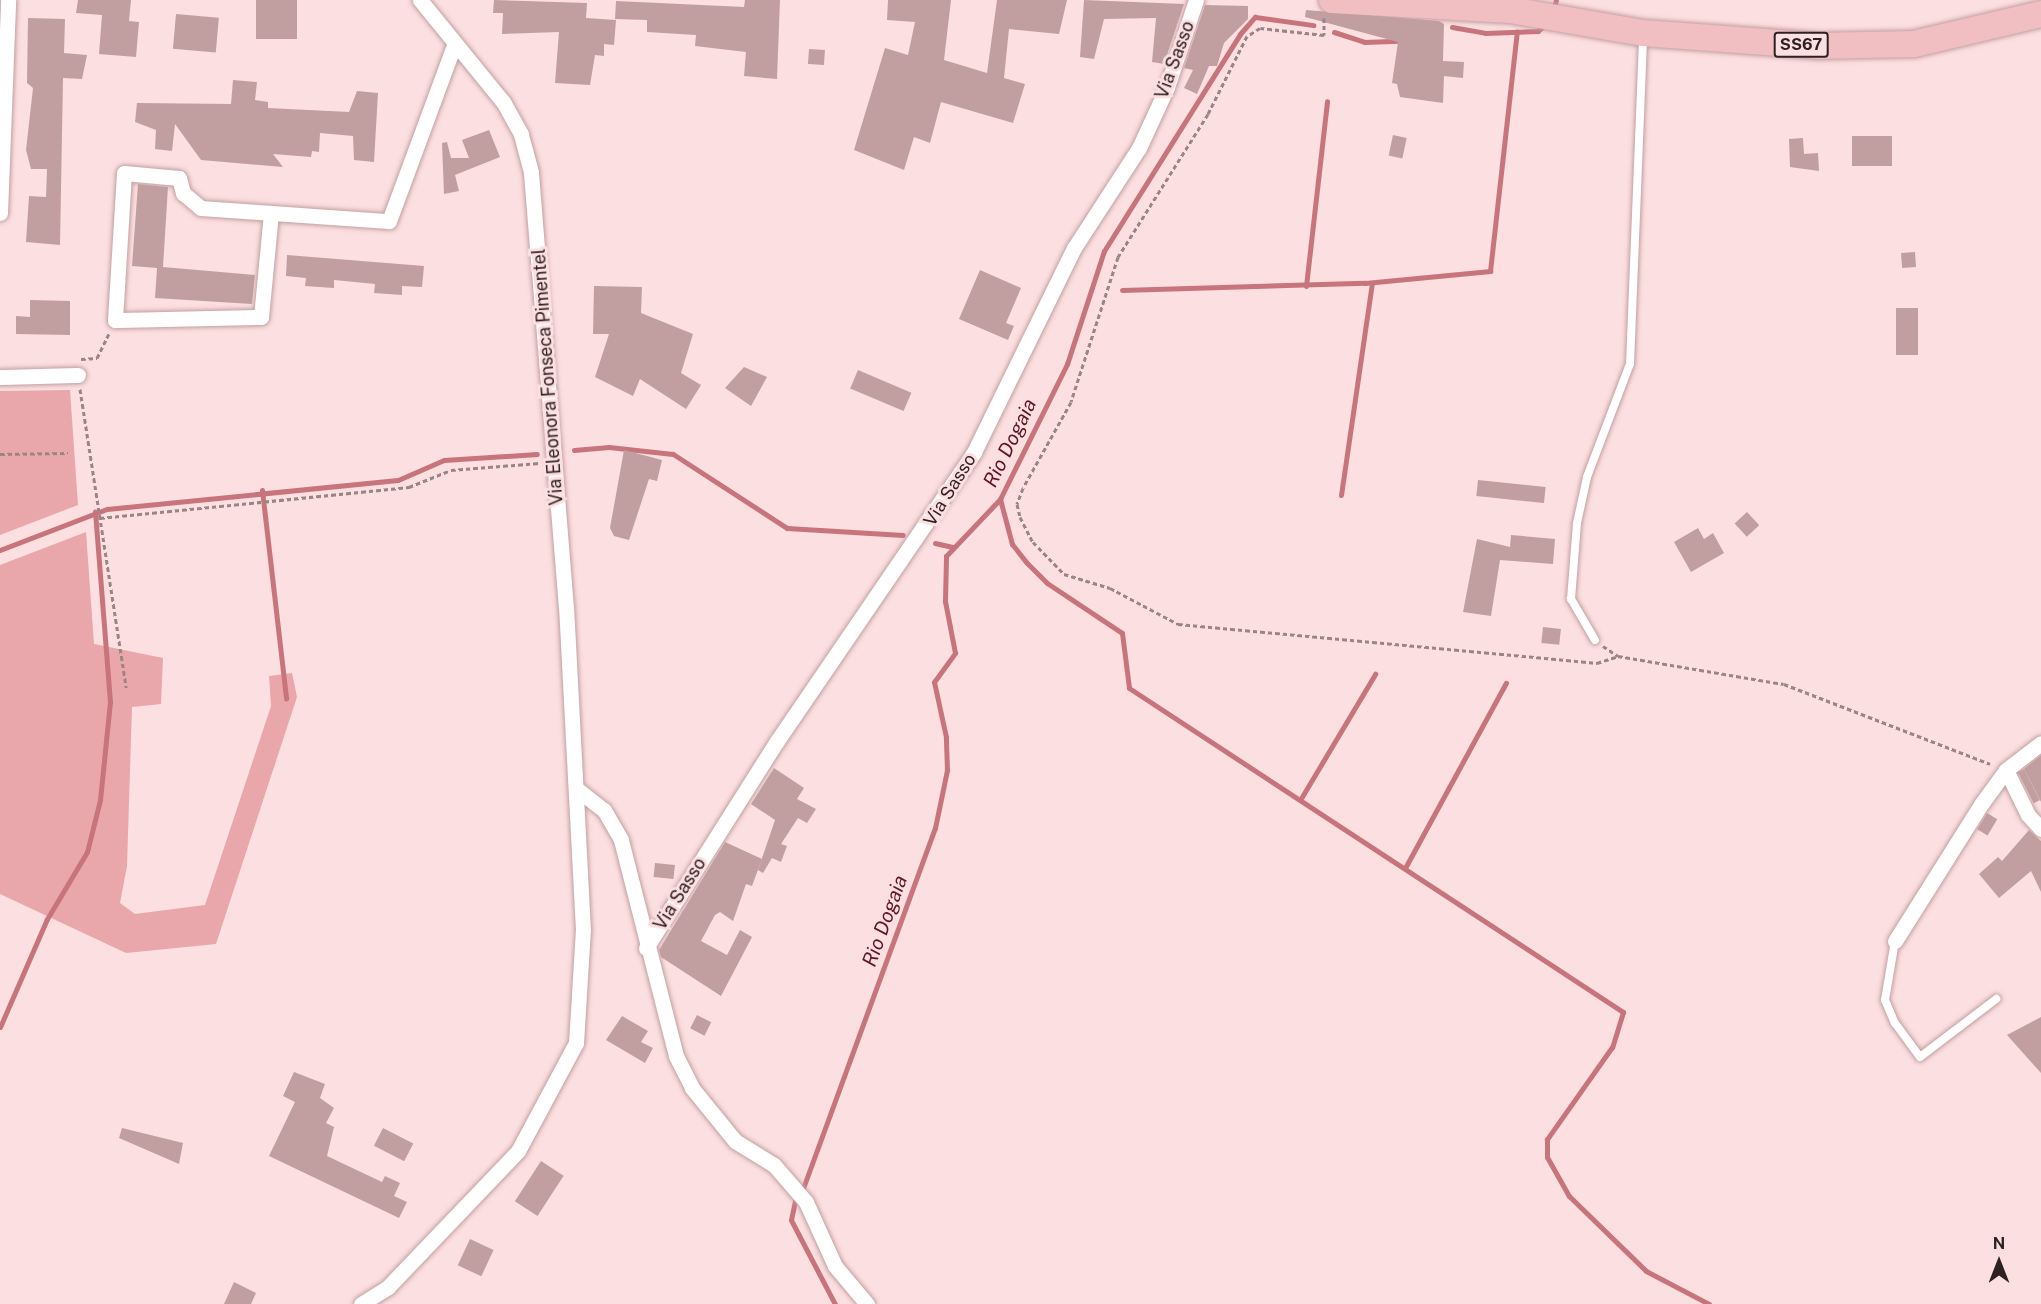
<!DOCTYPE html>
<style>
body{margin:0}
#map{position:relative;width:2041px;height:1304px;overflow:hidden;background:#fcdfe0;font-family:"Public Sans",sans-serif}
div>[style]{position:absolute}
.green>*{inset:0;background:#e9a7ab}
.stream>*{height:5px;margin:-2.5px;padding:0 2.5px;transform-origin:2.5px;border-radius:2.5px;background:#c8747c}
.building>*{inset:0;background:#c19fa0;transform-origin:0 0}
.path>*{height:3px;margin-top:-1.5px;transform-origin:0;background:repeating-linear-gradient(90deg,#9a8585 0 4.5px,transparent 0 7.5px)}
.roads{filter:drop-shadow(0 0 2px #c29fa1) drop-shadow(0 0 2px #c29fa1)}
.lane>*{height:8px;margin:-4px;padding:0 4px;transform-origin:4px;border-radius:4px;background:#fff}
.street>*{height:15px;margin:-7.5px;padding:0 7.5px;transform-origin:7.5px;border-radius:7.5px;background:#fff}
.primary>*{height:26px;margin:-13px;padding:0 13px;transform-origin:13px;border-radius:13px;background:#f1bec2}
span{translate:-50% -50%;white-space:nowrap;text-align:center;line-height:1.15;-webkit-text-stroke:6px #fcdfe0;paint-order:stroke}
.shield-label span{padding:2px 4px;background:#fcdfe0;border:2px solid;border-radius:4px;-webkit-text-stroke-width:0}
.shield-label{font-size:16px;color:#2e2121;font-weight:700}
.street-label{font-size:18px;color:#2e2121}
.water-label{font-size:20px;color:#611423;font-style:italic}
.north{position:absolute;left:1969px;top:1232px;width:60px;height:60px;-webkit-text-stroke:4px #fcdfe0;paint-order:stroke;rotate:0deg;font-size:16px;font-weight:700;line-height:24px;text-align:center;color:#2e2121}
.north::after{content:'';display:block;margin:auto;width:21px;height:27px;background:#2e2121;clip-path:polygon(50% 0,100% 100%,50% 72%,0 100%)}
</style>
<div id="map">
<div class="green">
<div style="clip-path:polygon(70px 390px,78px 505px,0 535px,0 391px)"></div>
<div style="clip-path:polygon(86px 532px,94px 644px,163px 658px,161px 704px,132px 707px,127px 866px,120px 903px,135px 914px,205px 905px,271px 706px,269px 676px,292px 673px,297px 697px,216px 944px,126px 953px,0 894px,0 565px)"></div>
</div>
<div class="stream">
<div style="left:1553px;top:11px;width:11px;rotate:-75deg"></div>
<div style="left:1452px;top:27px;width:34px;rotate:10deg"></div>
<div style="left:1485px;top:33px;width:53px;rotate:-2.2deg"></div>
<div style="left:1538px;top:31px;width:10px;rotate:-45deg"></div>
<div style="left:1334px;top:32px;width:32px;rotate:18deg"></div>
<div style="left:1364px;top:42px;width:35px;rotate:-2deg"></div>
<div style="left:1306px;top:286px;width:186px;rotate:-83.5deg"></div>
<div style="left:1122px;top:290px;width:243px;rotate:-1.7deg"></div>
<div style="left:1365px;top:283px;width:126px;rotate:-5.5deg"></div>
<div style="left:1490px;top:271px;width:241px;rotate:-83.6deg"></div>
<div style="left:574px;top:450px;width:35px;rotate:-5deg"></div>
<div style="left:609px;top:447px;width:64px;rotate:6.2deg"></div>
<div style="left:673px;top:454px;width:136px;rotate:33deg"></div>
<div style="left:787px;top:528px;width:116px;rotate:3.5deg"></div>
<div style="left:262px;top:490px;width:210px;rotate:83.4deg"></div>
<div style="left:1341px;top:495px;width:214px;rotate:-81.7deg"></div>
<div style="left:1000px;top:499px;width:47px;rotate:75.1deg"></div>
<div style="left:1012px;top:544px;width:24px;rotate:52deg"></div>
<div style="left:1027px;top:563px;width:28px;rotate:45deg"></div>
<div style="left:1047px;top:583px;width:90px;rotate:33.7deg"></div>
<div style="left:1122px;top:633px;width:55px;rotate:82.7deg"></div>
<div style="left:1129px;top:688px;width:591px;rotate:33.26deg"></div>
<div style="left:1623px;top:1012px;width:37px;rotate:107deg"></div>
<div style="left:1612px;top:1047px;width:113px;rotate:125.2deg"></div>
<div style="left:1547px;top:1139px;width:18px;rotate:90deg"></div>
<div style="left:1547px;top:1157px;width:45px;rotate:60.6deg"></div>
<div style="left:1569px;top:1196px;width:107px;rotate:44.2deg"></div>
<div style="left:1646px;top:1271px;width:71px;rotate:27.6deg"></div>
<div style="left:935px;top:543px;width:18px;rotate:13deg"></div>
<div style="left:0;top:550px;width:115px;rotate:-21deg"></div>
<div style="left:107px;top:509px;width:292px;rotate:-5.7deg"></div>
<div style="left:398px;top:480px;width:50px;rotate:-23.5deg"></div>
<div style="left:444px;top:460px;width:93px;rotate:-3.7deg"></div>
<div style="left:1300px;top:800px;width:147px;rotate:-59.2deg"></div>
<div style="left:1405px;top:868px;width:211px;rotate:-61.4deg"></div>
<div style="left:0;top:1027px;width:118px;rotate:-66.5deg"></div>
<div style="left:47px;top:919px;width:78px;rotate:-59.2deg"></div>
<div style="left:87px;top:852px;width:54px;rotate:-76deg"></div>
<div style="left:100px;top:800px;width:99px;rotate:-84.2deg"></div>
<div style="left:110px;top:702px;width:191px;rotate:-94.5deg"></div>
<div style="left:802px;top:1191px;width:387px;rotate:-69.9deg"></div>
<div style="left:935px;top:828px;width:59px;rotate:-78.3deg"></div>
<div style="left:947px;top:770px;width:33px;rotate:-92deg"></div>
<div style="left:946px;top:737px;width:56px;rotate:-102.3deg"></div>
<div style="left:934px;top:682px;width:36px;rotate:-54deg"></div>
<div style="left:955px;top:653px;width:53px;rotate:-100.9deg"></div>
<div style="left:945px;top:601px;width:45px;rotate:-88.7deg"></div>
<div style="left:946px;top:556px;width:79px;rotate:-46.5deg"></div>
<div style="left:1000px;top:499px;width:151px;rotate:-63.6deg"></div>
<div style="left:1067px;top:364px;width:119px;rotate:-71.9deg"></div>
<div style="left:1104px;top:251px;width:256px;rotate:-57.9deg"></div>
<div style="left:1240px;top:34px;width:23px;rotate:-49deg"></div>
<div style="left:1255px;top:17px;width:59px;rotate:7.9deg"></div>
<div style="left:795px;top:1201px;width:19px;rotate:102deg"></div>
<div style="left:791px;top:1220px;width:95px;rotate:62.4deg"></div>
</div>
<div class="building">
<div style="clip-path:polygon(78px 0,131px 0,129px 21px,139px 22px,136px 57px,99px 54px,102px 15px,76px 13px)"></div>
<div style="left:256px;top:0;width:41px;height:39px"></div>
<div style="clip-path:polygon(494px 0,587px 3px,586px 18px,616px 20px,614px 45px,604px 44px,604px 56px,595px 55px,590px 85px,555px 83px,559px 32px,502px 34px,503px 13px,493px 13px)"></div>
<div style="clip-path:polygon(745px 0,780px 0,777px 79px,744px 76px,746px 52px,695px 46px,696px 35px,647px 32px,647px 20px,615px 19px,616px 1px,744px 7px)"></div>
<div style="clip-path:polygon(888px 0,951px 0,944px 60px,987px 73px,997px 0,1067px 0,1059px 34px,1009px 29px,1004px 78px,1025px 84px,1013px 123px,941px 102px,930px 143px,914px 137px,904px 170px,854px 150px,885px 48px,908px 55px,915px 22px,887px 20px)"></div>
<div style="clip-path:polygon(1084px 0,1184px 4px,1164px 64px,1152px 62px,1156px 18px,1104px 19px,1094px 59px,1080px 57px)"></div>
<div style="clip-path:polygon(1205px 5px,1248px 6px,1248px 19px,1224px 43px,1217px 66px,1209px 66px,1197px 94px,1184px 88px,1193px 70px,1184px 68px)"></div>
<div style="clip-path:polygon(1306px 10px,1439px 21px,1444px 24px,1443px 61px,1464px 62px,1463px 78px,1444px 76px,1443px 103px,1400px 97px,1397px 84px,1392px 83px,1398px 42px,1305px 17px)"></div>
<div style="left:176px;top:14px;width:43px;height:35px;rotate:5deg"></div>
<div style="clip-path:polygon(28px 18px,65px 19px,64px 53px,87px 55px,82px 79px,63px 78px,60px 245px,26px 242px,29px 196px,46px 197px,47px 169px,31px 169px,26px 150px,33px 88px,27px 83px)"></div>
<div style="left:809px;top:49px;width:16px;height:15px;rotate:4deg"></div>
<div style="clip-path:polygon(233px 80px,257px 82px,255px 100px,268px 102px,268px 108px,349px 112px,357px 91px,378px 93px,374px 162px,354px 160px,353px 136px,320px 133px,319px 152px,312px 151px,311px 157px,273px 154px,283px 167px,201px 160px,175px 124px,172px 151px,155px 149px,156px 130px,135px 122px,137px 103px,231px 104px)"></div>
<div style="clip-path:polygon(489px 130px,500px 157px,455px 175px,459px 191px,444px 194px,442px 143px,447px 142px,451px 158px,469px 158px,462px 140px)"></div>
<div style="left:1393px;top:135px;width:14px;height:21px;rotate:12deg"></div>
<div style="left:1892px;top:136px;width:30px;height:40px;rotate:90deg"></div>
<div style="clip-path:polygon(1803px 138px,1804px 154px,1818px 153px,1819px 171px,1790px 167px,1789px 139px)"></div>
<div style="clip-path:polygon(138px 184px,168px 187px,163px 267px,255px 275px,252px 304px,155px 298px,157px 268px,132px 266px)"></div>
<div style="left:1915px;top:252px;width:15px;height:14px;rotate:86deg"></div>
<div style="clip-path:polygon(287px 255px,424px 266px,422px 287px,402px 286px,402px 295px,374px 293px,375px 284px,334px 280px,334px 288px,305px 286px,306px 278px,286px 276px)"></div>
<div style="clip-path:polygon(980px 270px,1021px 288px,1006px 323px,1014px 326px,1008px 340px,959px 319px)"></div>
<div style="clip-path:polygon(594px 286px,642px 287px,641px 313px,693px 334px,681px 373px,701px 385px,686px 409px,640px 379px,633px 396px,595px 377px,609px 334px,593px 334px)"></div>
<div style="clip-path:polygon(30px 300px,70px 301px,70px 335px,16px 334px,16px 316px,30px 317px)"></div>
<div style="left:1896px;top:308px;width:22px;height:47px"></div>
<div style="clip-path:polygon(744px 367px,767px 377px,751px 406px,725px 388px)"></div>
<div style="left:858px;top:370px;width:58px;height:20px;rotate:23deg"></div>
<div style="clip-path:polygon(624px 450px,662px 460px,657px 481px,649px 479px,629px 540px,614px 536px,610px 528px)"></div>
<div style="left:1478px;top:480px;width:68px;height:16px;rotate:6deg"></div>
<div style="left:1747px;top:512px;width:18px;height:17px;rotate:47deg"></div>
<div style="clip-path:polygon(1698px 528px,1704px 539px,1713px 533px,1724px 553px,1691px 572px,1674px 542px)"></div>
<div style="clip-path:polygon(1511px 535px,1555px 539px,1553px 564px,1500px 560px,1491px 616px,1463px 612px,1477px 539px,1510px 547px)"></div>
<div style="left:1543px;top:627px;width:18px;height:16px;rotate:6deg"></div>
<div style="clip-path:polygon(2041px 755px,2041px 802px,2024px 769px)"></div>
<div style="clip-path:polygon(774px 768px,804px 788px,797px 799px,816px 809px,807px 823px,798px 818px,781px 844px,787px 846px,781px 862px,772px 858px,763px 873px,758px 870px,775px 820px,751px 804px)"></div>
<div style="left:2024px;top:769px;width:35px;height:7px;rotate:63deg"></div>
<div style="left:1987px;top:813px;width:12px;height:19px;rotate:31deg"></div>
<div style="clip-path:polygon(2029px 830px,2041px 841px,2041px 892px,2031px 871px,1999px 898px,1979px 874px,1998px 857px,2002px 861px)"></div>
<div style="clip-path:polygon(725px 842px,762px 859px,752px 886px,746px 884px,733px 921px,720px 912px,715px 915px,701px 941px,727px 955px,740px 930px,752px 937px,721px 996px,661px 957px,659px 950px)"></div>
<div style="left:655px;top:863px;width:20px;height:14px;rotate:6deg"></div>
<div style="left:697px;top:1015px;width:16px;height:15px;rotate:27deg"></div>
<div style="clip-path:polygon(622px 1016px,648px 1031px,641px 1042px,653px 1048px,645px 1063px,606px 1040px)"></div>
<div style="clip-path:polygon(2041px 1017px,2041px 1073px,2007px 1035px)"></div>
<div style="clip-path:polygon(294px 1072px,325px 1084px,320px 1098px,334px 1108px,326px 1123px,334px 1127px,327px 1156px,382px 1182px,385px 1176px,400px 1183px,394px 1196px,407px 1202px,399px 1218px,269px 1156px,295px 1102px,283px 1096px)"></div>
<div style="clip-path:polygon(122px 1128px,183px 1143px,179px 1164px,119px 1138px)"></div>
<div style="left:383px;top:1128px;width:34px;height:20px;rotate:27deg"></div>
<div style="left:541px;top:1161px;width:27px;height:48px;rotate:33deg"></div>
<div style="left:470px;top:1239px;width:26px;height:29px;rotate:25deg"></div>
<div style="clip-path:polygon(234px 1282px,256px 1293px,251px 1304px,224px 1304px)"></div>
</div>
<div class="path">
<div style="left:1324px;top:18px;width:17px;rotate:90deg"></div>
<div style="left:1324px;top:35px;width:64px;rotate:-173.8deg"></div>
<div style="left:1260px;top:28px;width:15px;rotate:148deg"></div>
<div style="left:1247px;top:36px;width:87px;rotate:116.6deg"></div>
<div style="left:1208px;top:114px;width:169px;rotate:122.2deg"></div>
<div style="left:1118px;top:257px;width:152px;rotate:108deg"></div>
<div style="left:1071px;top:402px;width:98px;rotate:119.2deg"></div>
<div style="left:1023px;top:488px;width:17px;rotate:111deg"></div>
<div style="left:1017px;top:504px;width:13px;rotate:77deg"></div>
<div style="left:1020px;top:517px;width:28px;rotate:63deg"></div>
<div style="left:1033px;top:542px;width:45px;rotate:45.9deg"></div>
<div style="left:1064px;top:574px;width:48px;rotate:16.9deg"></div>
<div style="left:1110px;top:588px;width:77px;rotate:27.9deg"></div>
<div style="left:1178px;top:624px;width:421px;rotate:5.3deg"></div>
<div style="left:1597px;top:663px;width:22px;rotate:-18deg"></div>
<div style="left:81px;top:359px;width:16px;rotate:-4deg"></div>
<div style="left:97px;top:358px;width:28px;rotate:-64deg"></div>
<div style="left:80px;top:389px;width:302px;rotate:81.2deg"></div>
<div style="left:0;top:454px;width:68px;rotate:-0.8deg"></div>
<div style="left:100px;top:518px;width:311px;rotate:-5.7deg"></div>
<div style="left:409px;top:487px;width:45px;rotate:-22deg"></div>
<div style="left:451px;top:470px;width:89px;rotate:-4.5deg"></div>
<div style="left:1603px;top:646px;width:18px;rotate:34deg"></div>
<div style="left:1618px;top:656px;width:168px;rotate:9.6deg"></div>
<div style="left:1784px;top:684px;width:221px;rotate:21.2deg"></div>
</div>
<div class="roads">
<div class="lane">
<div style="left:1595px;top:640px;width:48px;rotate:-120.3deg"></div>
<div style="left:1571px;top:599px;width:76px;rotate:-85.5deg"></div>
<div style="left:1577px;top:523px;width:47px;rotate:-77.7deg"></div>
<div style="left:1587px;top:477px;width:121px;rotate:-69.2deg"></div>
<div style="left:1630px;top:364px;width:327px;rotate:-87.7deg"></div>
<div style="left:1895px;top:941px;width:60px;rotate:99.6deg"></div>
<div style="left:1885px;top:1000px;width:25px;rotate:67deg"></div>
<div style="left:1895px;top:1023px;width:42px;rotate:53.7deg"></div>
<div style="left:1920px;top:1057px;width:96px;rotate:-37.3deg"></div>
</div>
<div class="street">
<div style="left:0;top:213px;width:213px;rotate:-87.8deg"></div>
<div style="left:271px;top:213px;width:104px;rotate:95.5deg"></div>
<div style="left:261px;top:317px;width:146px;rotate:178.8deg"></div>
<div style="left:115px;top:320px;width:147px;rotate:-86.5deg"></div>
<div style="left:124px;top:173px;width:55px;rotate:5.2deg"></div>
<div style="left:179px;top:178px;width:16px;rotate:75deg"></div>
<div style="left:183px;top:193px;width:23px;rotate:40deg"></div>
<div style="left:201px;top:208px;width:188px;rotate:4deg"></div>
<div style="left:389px;top:221px;width:188px;rotate:-69.7deg"></div>
<div style="left:0;top:377px;width:78px;rotate:-1.5deg"></div>
<div style="left:2006px;top:770px;width:50px;rotate:63.9deg"></div>
<div style="left:2028px;top:815px;width:19px;rotate:47deg"></div>
<div style="left:578px;top:790px;width:33px;rotate:38deg"></div>
<div style="left:604px;top:810px;width:34px;rotate:60deg"></div>
<div style="left:621px;top:840px;width:223px;rotate:75.7deg"></div>
<div style="left:676px;top:1056px;width:36px;rotate:63deg"></div>
<div style="left:692px;top:1088px;width:68px;rotate:50.9deg"></div>
<div style="left:735px;top:1141px;width:46px;rotate:31.6deg"></div>
<div style="left:774px;top:1165px;width:49px;rotate:49.1deg"></div>
<div style="left:806px;top:1202px;width:70px;rotate:65.6deg"></div>
<div style="left:835px;top:1266px;width:50px;rotate:49.9deg"></div>
<div style="left:1895px;top:941px;width:163px;rotate:-57.8deg"></div>
<div style="left:1982px;top:803px;width:41px;rotate:-54deg"></div>
<div style="left:2006px;top:770px;width:44px;rotate:-37.6deg"></div>
<div style="left:646px;top:948px;width:245px;rotate:-57.7deg"></div>
<div style="left:777px;top:741px;width:350px;rotate:-55.7deg"></div>
<div style="left:974px;top:452px;width:227px;rotate:-63.9deg"></div>
<div style="left:1074px;top:248px;width:119px;rotate:-57deg"></div>
<div style="left:1139px;top:148px;width:67px;rotate:-65.3deg"></div>
<div style="left:1167px;top:87px;width:92px;rotate:-71.6deg"></div>
<div style="left:361px;top:1304px;width:32px;rotate:-32deg"></div>
<div style="left:388px;top:1287px;width:188px;rotate:-46.3deg"></div>
<div style="left:518px;top:1151px;width:123px;rotate:-61.8deg"></div>
<div style="left:576px;top:1043px;width:113px;rotate:-86.5deg"></div>
<div style="left:583px;top:930px;width:322px;rotate:-93deg"></div>
<div style="left:566px;top:608px;width:437px;rotate:-94.6deg"></div>
<div style="left:531px;top:172px;width:39px;rotate:-105deg"></div>
<div style="left:521px;top:134px;width:37px;rotate:-119deg"></div>
<div style="left:503px;top:102px;width:132px;rotate:-129.1deg"></div>
</div>
<div class="primary">
<div style="left:1332px;top:0;width:178px;rotate:3.2deg"></div>
<div style="left:1510px;top:10px;width:135px;rotate:9.8deg"></div>
<div style="left:1643px;top:33px;width:177px;rotate:4.2deg"></div>
<div style="left:1820px;top:46px;width:94px;rotate:-1.2deg"></div>
<div style="left:1914px;top:44px;width:130px;rotate:-13.3deg"></div>
</div>
</div>
<div class="shield-label">
<span style="left:1801px;top:45px">SS67</span>
</div>
<div class="street-label">
<span style="left:1175px;top:60px;rotate:-70deg">Via Sasso</span>
<span style="left:548px;top:377px;rotate:-94deg">Via Eleonora Fonseca Pimentel</span>
<span style="left:950px;top:490px;rotate:-58deg">Via Sasso</span>
<span style="left:680px;top:894px;rotate:-58deg">Via Sasso</span>
</div>
<div class="water-label">
<span style="left:1010px;top:443px;rotate:-64deg">Rio Dogaia</span>
<span style="left:885px;top:921px;rotate:-70deg">Rio Dogaia</span>
</div>
<div class="north">N</div>
</div>
